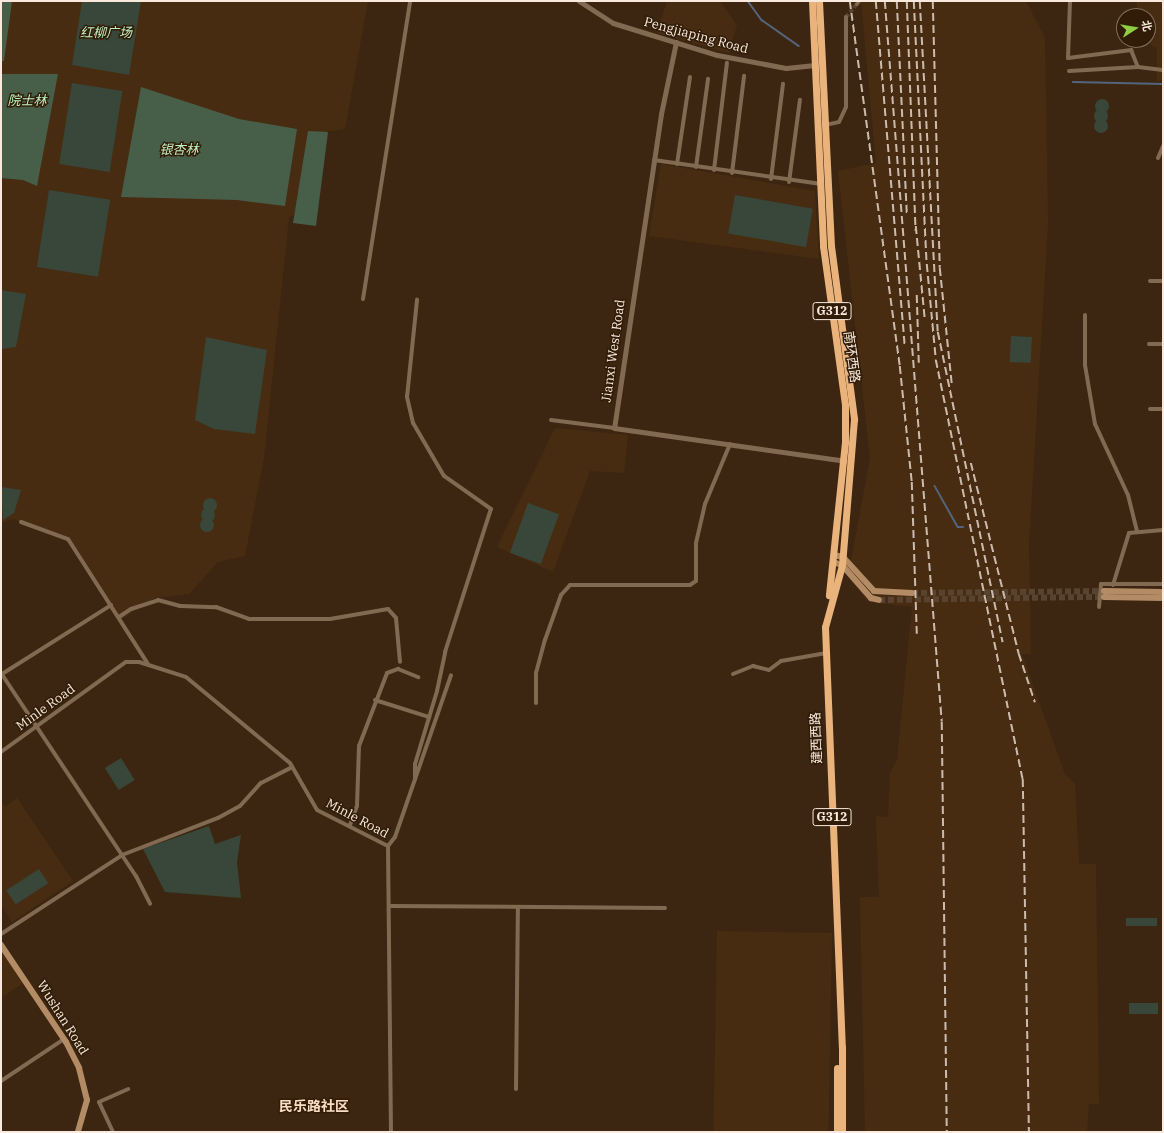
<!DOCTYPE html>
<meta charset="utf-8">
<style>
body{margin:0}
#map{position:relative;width:1164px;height:1133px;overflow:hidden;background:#3c2611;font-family:"IBM Plex Serif","Noto Sans SC",serif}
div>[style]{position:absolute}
.built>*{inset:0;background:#472c11;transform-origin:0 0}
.green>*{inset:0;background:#384739;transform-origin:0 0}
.round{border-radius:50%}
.forest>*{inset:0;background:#475e48}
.stream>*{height:1.5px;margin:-0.75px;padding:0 0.75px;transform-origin:0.75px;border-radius:0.75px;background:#53647c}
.minor-tunnel>*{height:4px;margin-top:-2px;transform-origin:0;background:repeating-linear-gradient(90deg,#584330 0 4px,transparent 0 6px)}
.secondary-tunnel>*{height:6px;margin-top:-3px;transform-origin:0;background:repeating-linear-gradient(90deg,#584330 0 6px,transparent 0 9px)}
.minor>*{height:4px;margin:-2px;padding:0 2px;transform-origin:2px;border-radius:2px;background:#826a52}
.tertiary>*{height:5px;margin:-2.5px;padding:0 2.5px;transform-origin:2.5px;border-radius:2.5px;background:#826a52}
.secondary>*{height:6px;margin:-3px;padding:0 3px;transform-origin:3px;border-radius:3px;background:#b38c66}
.trunk>*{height:7px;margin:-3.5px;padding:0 3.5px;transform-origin:3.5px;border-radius:3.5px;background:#eab37c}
.rail>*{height:1.5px;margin-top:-0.75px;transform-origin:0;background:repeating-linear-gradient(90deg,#ccbbac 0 8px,transparent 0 12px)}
span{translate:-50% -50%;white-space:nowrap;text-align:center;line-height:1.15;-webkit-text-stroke:3px #311c07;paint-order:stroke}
.shield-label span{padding:1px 3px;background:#311c07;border:1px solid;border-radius:3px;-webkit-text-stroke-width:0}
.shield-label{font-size:12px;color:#f9eadd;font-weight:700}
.park-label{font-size:13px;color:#c1efc4;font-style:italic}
.street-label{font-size:13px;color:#f9eadd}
.neighbourhood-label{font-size:14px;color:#faddc4;font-weight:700}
.frame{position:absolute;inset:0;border:2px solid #f9eadd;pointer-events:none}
.north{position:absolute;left:1116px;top:8px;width:40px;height:40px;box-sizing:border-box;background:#311c07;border:1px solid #816e5d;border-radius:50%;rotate:78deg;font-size:11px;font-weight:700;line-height:16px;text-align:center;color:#f9eadd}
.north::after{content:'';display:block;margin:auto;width:14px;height:18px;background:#8ece43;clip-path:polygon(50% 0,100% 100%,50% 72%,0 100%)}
</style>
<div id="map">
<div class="built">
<div style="clip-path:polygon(1px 1px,368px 1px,345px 129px,309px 134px,295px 214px,289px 217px,264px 458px,245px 556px,218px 562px,189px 594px,155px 598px,122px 619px,72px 544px,14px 519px,1px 523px)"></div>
<div style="clip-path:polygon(667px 1px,720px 1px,737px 25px,729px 53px,657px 33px)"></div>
<div style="clip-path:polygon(861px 1px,1026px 1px,1045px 38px,1048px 223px,1029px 544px,1031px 654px,1022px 654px,1065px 774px,1075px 784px,1079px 864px,1096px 864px,1099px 1104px,1089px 1104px,1087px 1132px,865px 1132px,860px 897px,879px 897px,876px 816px,888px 817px,890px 773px,897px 760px,912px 607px,868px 602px,848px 577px,870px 458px,838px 171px,876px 163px)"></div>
<div style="clip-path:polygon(1137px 1px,1163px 1px,1163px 80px,1157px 82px,1157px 48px,1141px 40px,1148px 40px,1148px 16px,1137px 16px)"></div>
<div style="clip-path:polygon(661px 164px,815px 191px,819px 259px,649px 236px)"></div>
<div style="clip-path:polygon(555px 428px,628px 435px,624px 473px,590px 471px,553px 572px,497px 547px)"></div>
<div style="clip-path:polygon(17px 798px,73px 881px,12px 922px,1px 905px,1px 801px,5px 807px)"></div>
<div style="left:717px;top:931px;width:115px;height:201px;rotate:1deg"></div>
<div style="clip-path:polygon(1px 950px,23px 983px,1px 998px)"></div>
</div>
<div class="green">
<div style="clip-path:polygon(82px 1px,141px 1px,129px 75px,72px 65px)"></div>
<div style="left:72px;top:83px;width:51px;height:82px;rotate:9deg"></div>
<div class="round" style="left:1095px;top:99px;width:14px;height:14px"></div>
<div class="round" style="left:1094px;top:109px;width:14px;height:14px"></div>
<div class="round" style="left:1094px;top:119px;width:14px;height:14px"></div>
<div style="left:49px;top:190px;width:62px;height:78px;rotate:9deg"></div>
<div style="left:735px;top:195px;width:79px;height:39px;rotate:10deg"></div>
<div style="clip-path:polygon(1px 290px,26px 294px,16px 347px,1px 349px)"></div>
<div style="left:1011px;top:336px;width:21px;height:26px;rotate:3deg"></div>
<div style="clip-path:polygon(206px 337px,267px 350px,255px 434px,214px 429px,195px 420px)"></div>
<div style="clip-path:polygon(1px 487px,21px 490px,14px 513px,3px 520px)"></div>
<div class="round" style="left:203px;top:498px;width:14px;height:14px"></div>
<div style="left:528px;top:503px;width:33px;height:53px;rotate:20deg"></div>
<div class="round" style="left:201px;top:508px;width:14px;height:14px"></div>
<div class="round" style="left:200px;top:518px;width:14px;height:14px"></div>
<div style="left:121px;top:758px;width:26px;height:19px;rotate:58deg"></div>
<div style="clip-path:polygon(209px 826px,215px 844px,241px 835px,237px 862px,241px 898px,165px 892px,143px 849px)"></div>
<div style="left:39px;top:869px;width:17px;height:39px;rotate:57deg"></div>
<div style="left:1157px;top:918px;width:8px;height:31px;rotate:90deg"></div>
<div style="left:1129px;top:1003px;width:29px;height:11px"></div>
</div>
<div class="forest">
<div style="clip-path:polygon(1px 1px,12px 1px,4px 61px,1px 61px)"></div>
<div style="clip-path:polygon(1px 74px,58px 74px,37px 186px,23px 180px,1px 178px)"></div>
<div style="clip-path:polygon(141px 87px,239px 119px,297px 129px,285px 206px,237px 200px,121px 197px)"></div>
<div style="clip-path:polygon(308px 131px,328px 132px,316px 226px,293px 223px)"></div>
</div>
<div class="stream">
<div style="left:748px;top:1px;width:24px;rotate:54deg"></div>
<div style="left:762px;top:20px;width:45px;rotate:35.1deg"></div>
<div style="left:1073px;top:82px;width:90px;rotate:1.3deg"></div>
<div style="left:935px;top:486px;width:47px;rotate:60.7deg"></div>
<div style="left:958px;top:527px;width:5px"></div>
</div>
<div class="minor-tunnel">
<div style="left:846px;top:17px;width:17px;rotate:-50deg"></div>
</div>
<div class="secondary-tunnel">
<div style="left:912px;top:593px;width:192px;rotate:-0.6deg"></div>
<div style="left:879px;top:600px;width:225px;rotate:-0.8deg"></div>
</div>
<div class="minor">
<div style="left:1070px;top:1px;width:57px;rotate:92deg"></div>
<div style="left:1068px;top:58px;width:64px;rotate:-7.2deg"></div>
<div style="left:1131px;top:50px;width:18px;rotate:68deg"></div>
<div style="left:1138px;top:67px;width:25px;rotate:7deg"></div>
<div style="left:857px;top:4px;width:4px;rotate:-56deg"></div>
<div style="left:1069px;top:71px;width:69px;rotate:-3.3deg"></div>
<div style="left:825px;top:125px;width:14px;rotate:-12deg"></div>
<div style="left:839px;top:122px;width:17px;rotate:-65deg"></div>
<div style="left:846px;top:107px;width:90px;rotate:-90deg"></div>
<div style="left:1158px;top:158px;width:13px;rotate:-67deg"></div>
<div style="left:654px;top:160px;width:169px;rotate:8.2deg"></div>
<div style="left:677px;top:164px;width:88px;rotate:-81.5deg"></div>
<div style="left:696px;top:167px;width:89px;rotate:-82.2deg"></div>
<div style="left:714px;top:170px;width:108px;rotate:-83.1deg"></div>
<div style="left:732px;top:173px;width:98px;rotate:-82.9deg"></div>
<div style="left:771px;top:179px;width:96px;rotate:-82.8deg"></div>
<div style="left:789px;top:182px;width:83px;rotate:-82.4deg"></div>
<div style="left:1150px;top:281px;width:13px"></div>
<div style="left:363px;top:299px;width:302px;rotate:-81deg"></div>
<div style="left:1085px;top:315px;width:50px;rotate:90deg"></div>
<div style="left:1085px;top:365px;width:60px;rotate:80.4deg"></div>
<div style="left:1095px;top:424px;width:78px;rotate:65.1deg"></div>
<div style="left:1128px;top:495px;width:36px;rotate:76deg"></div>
<div style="left:1149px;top:344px;width:14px"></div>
<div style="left:1150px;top:409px;width:13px"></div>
<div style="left:551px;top:420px;width:64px;rotate:7.2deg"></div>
<div style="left:21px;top:522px;width:50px;rotate:19.9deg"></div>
<div style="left:68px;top:539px;width:148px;rotate:57.4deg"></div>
<div style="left:1113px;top:585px;width:54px;rotate:-72.9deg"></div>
<div style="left:1129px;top:533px;width:34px;rotate:-5deg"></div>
<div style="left:1099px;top:607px;width:23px;rotate:-85deg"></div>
<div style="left:1101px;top:584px;width:62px"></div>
<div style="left:119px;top:617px;width:14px;rotate:-34deg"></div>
<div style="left:131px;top:609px;width:28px;rotate:-18deg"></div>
<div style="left:158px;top:600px;width:23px;rotate:15deg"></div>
<div style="left:180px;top:606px;width:36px;rotate:2deg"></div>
<div style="left:216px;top:607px;width:35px;rotate:20deg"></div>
<div style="left:249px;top:619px;width:81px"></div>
<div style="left:330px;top:619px;width:59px;rotate:-9.8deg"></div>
<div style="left:388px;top:609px;width:12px;rotate:48deg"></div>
<div style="left:396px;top:618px;width:44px;rotate:84.8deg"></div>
<div style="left:1px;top:673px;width:244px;rotate:56.4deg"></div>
<div style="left:136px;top:876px;width:31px;rotate:63deg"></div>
<div style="left:2px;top:674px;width:129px;rotate:-32.3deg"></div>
<div style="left:733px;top:674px;width:22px;rotate:-22deg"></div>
<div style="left:753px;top:666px;width:16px;rotate:14deg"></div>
<div style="left:769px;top:670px;width:15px;rotate:-37deg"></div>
<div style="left:781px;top:661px;width:46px;rotate:-10.1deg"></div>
<div style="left:375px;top:700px;width:57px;rotate:17.5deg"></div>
<div style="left:536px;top:703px;width:30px;rotate:-90deg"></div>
<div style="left:536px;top:673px;width:34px;rotate:-75deg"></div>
<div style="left:545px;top:640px;width:48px;rotate:-70.4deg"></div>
<div style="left:561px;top:595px;width:13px;rotate:-48deg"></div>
<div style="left:570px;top:585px;width:120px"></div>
<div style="left:690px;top:585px;width:7px;rotate:-34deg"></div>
<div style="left:696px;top:581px;width:38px;rotate:-90deg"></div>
<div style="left:696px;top:543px;width:40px;rotate:-77deg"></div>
<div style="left:705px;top:504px;width:65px;rotate:-67.4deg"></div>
<div style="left:1px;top:752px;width:154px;rotate:-35.8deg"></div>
<div style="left:126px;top:662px;width:13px"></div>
<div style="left:139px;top:662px;width:49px;rotate:17.7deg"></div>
<div style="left:186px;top:677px;width:135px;rotate:39.6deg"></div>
<div style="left:290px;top:763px;width:54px;rotate:60.1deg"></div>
<div style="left:317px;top:810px;width:80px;rotate:26.9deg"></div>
<div style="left:388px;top:846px;width:286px;rotate:89.4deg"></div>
<div style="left:415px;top:779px;width:15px;rotate:-90deg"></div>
<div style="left:415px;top:764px;width:76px;rotate:-73.2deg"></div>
<div style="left:437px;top:691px;width:40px;rotate:-78deg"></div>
<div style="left:445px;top:652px;width:150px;rotate:-72.2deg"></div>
<div style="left:491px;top:509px;width:57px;rotate:-144.9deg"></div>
<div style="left:444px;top:476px;width:61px;rotate:-120.3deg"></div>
<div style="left:413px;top:423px;width:27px;rotate:-103deg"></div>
<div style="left:407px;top:397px;width:98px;rotate:-84.1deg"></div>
<div style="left:350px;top:825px;width:20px;rotate:-70deg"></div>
<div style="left:357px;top:806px;width:60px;rotate:-88.1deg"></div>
<div style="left:359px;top:746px;width:78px;rotate:-69deg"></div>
<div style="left:387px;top:673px;width:12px;rotate:-20deg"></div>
<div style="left:398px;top:669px;width:22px;rotate:22deg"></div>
<div style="left:388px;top:846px;width:11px;rotate:-52deg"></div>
<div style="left:395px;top:837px;width:171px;rotate:-70.9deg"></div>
<div style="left:391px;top:906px;width:274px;rotate:0.4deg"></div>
<div style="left:1px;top:934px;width:145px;rotate:-33.1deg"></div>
<div style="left:122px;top:855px;width:103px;rotate:-21.1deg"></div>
<div style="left:218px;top:818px;width:25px;rotate:-29deg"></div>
<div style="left:240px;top:806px;width:31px;rotate:-48deg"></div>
<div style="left:261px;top:783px;width:35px;rotate:-27deg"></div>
<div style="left:1px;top:1081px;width:76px;rotate:-33.7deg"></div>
<div style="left:516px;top:1089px;width:182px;rotate:-89.4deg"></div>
<div style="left:113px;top:1132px;width:33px;rotate:-115deg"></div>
<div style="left:99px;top:1102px;width:32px;rotate:-24deg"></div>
</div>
<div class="tertiary">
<div style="left:579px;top:1px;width:40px;rotate:32.9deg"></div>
<div style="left:613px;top:23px;width:109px;rotate:17.1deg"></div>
<div style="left:717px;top:55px;width:70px;rotate:10.7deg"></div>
<div style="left:786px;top:68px;width:29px;rotate:-6deg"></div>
<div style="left:676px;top:42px;width:74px;rotate:101.8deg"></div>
<div style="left:661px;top:114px;width:317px;rotate:98.5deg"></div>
<div style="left:614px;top:428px;width:233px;rotate:8.1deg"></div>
</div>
<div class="secondary">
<div style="left:834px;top:555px;width:9px;rotate:13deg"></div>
<div style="left:843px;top:557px;width:46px;rotate:47.6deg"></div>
<div style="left:874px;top:591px;width:38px;rotate:3deg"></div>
<div style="left:833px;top:562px;width:9px;rotate:18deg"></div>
<div style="left:842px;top:565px;width:44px;rotate:48.7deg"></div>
<div style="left:871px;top:598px;width:8px;rotate:14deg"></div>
<div style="left:1104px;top:591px;width:59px;rotate:1deg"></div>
<div style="left:1104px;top:597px;width:59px;rotate:1deg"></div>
<div style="left:1px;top:945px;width:117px;rotate:56.2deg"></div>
<div style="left:66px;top:1042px;width:29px;rotate:63deg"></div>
<div style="left:79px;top:1068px;width:33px;rotate:76deg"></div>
<div style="left:87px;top:1100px;width:33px;rotate:106deg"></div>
</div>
<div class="trunk">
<div style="left:812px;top:1px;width:245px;rotate:87.4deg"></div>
<div style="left:823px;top:246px;width:161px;rotate:82.1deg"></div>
<div style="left:845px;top:405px;width:37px;rotate:90deg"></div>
<div style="left:845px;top:442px;width:154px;rotate:96deg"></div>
<div style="left:819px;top:1px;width:245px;rotate:87.2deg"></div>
<div style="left:831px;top:246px;width:175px;rotate:82.4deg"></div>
<div style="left:854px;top:419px;width:146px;rotate:94.7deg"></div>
<div style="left:842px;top:565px;width:64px;rotate:105.3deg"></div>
<div style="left:825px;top:627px;width:420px;rotate:87.7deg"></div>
<div style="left:842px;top:1047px;width:85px;rotate:90deg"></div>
<div style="left:837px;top:1132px;width:64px;rotate:-90deg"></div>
</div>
<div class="rail">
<div style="left:850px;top:1px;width:368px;rotate:82.2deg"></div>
<div style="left:900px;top:366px;width:117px;rotate:84.1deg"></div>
<div style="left:912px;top:482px;width:152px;rotate:88.1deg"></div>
<div style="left:876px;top:1px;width:346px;rotate:85.2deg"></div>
<div style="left:885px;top:1px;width:723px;rotate:85.48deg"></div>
<div style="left:942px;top:722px;width:410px;rotate:89.3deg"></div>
<div style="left:897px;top:1px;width:214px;rotate:87.3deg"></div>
<div style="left:907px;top:1px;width:230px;rotate:87.8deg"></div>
<div style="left:914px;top:1px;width:263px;rotate:87.2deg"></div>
<div style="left:927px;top:264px;width:96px;rotate:84.6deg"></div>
<div style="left:936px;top:360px;width:428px;rotate:78.3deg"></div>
<div style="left:1023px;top:779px;width:353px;rotate:89deg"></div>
<div style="left:920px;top:1px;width:331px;rotate:86.9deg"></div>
<div style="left:938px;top:332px;width:317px;rotate:78.2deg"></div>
<div style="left:933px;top:1px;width:267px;rotate:88.5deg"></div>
<div style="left:940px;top:268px;width:117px;rotate:84.1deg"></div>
<div style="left:916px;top:226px;width:94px;rotate:84.5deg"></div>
<div style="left:917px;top:295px;width:68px;rotate:88.3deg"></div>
<div style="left:971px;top:463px;width:197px;rotate:75.9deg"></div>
<div style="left:1019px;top:654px;width:51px;rotate:71.6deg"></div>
</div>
<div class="shield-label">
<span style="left:832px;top:311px">G312</span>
<span style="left:832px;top:817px">G312</span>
</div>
<div class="park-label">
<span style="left:106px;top:33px">红柳广场</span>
<span style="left:27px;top:101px">院士林</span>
<span style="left:179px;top:150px">银杏林</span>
</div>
<div class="street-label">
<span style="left:696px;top:36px;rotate:15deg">Pengjiaping Road</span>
<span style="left:614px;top:351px;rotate:-82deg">Jianxi West Road</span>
<span style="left:851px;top:357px;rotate:82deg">南环西路</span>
<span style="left:46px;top:708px;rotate:-36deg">Minle Road</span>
<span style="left:817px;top:738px;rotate:-92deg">建西西路</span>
<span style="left:357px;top:819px;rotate:28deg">Minle Road</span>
<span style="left:62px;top:1018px;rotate:58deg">Wushan Road</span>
</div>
<div class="neighbourhood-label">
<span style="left:314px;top:1106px">民乐路社区</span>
</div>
<div class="frame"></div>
<div class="north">北</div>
</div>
